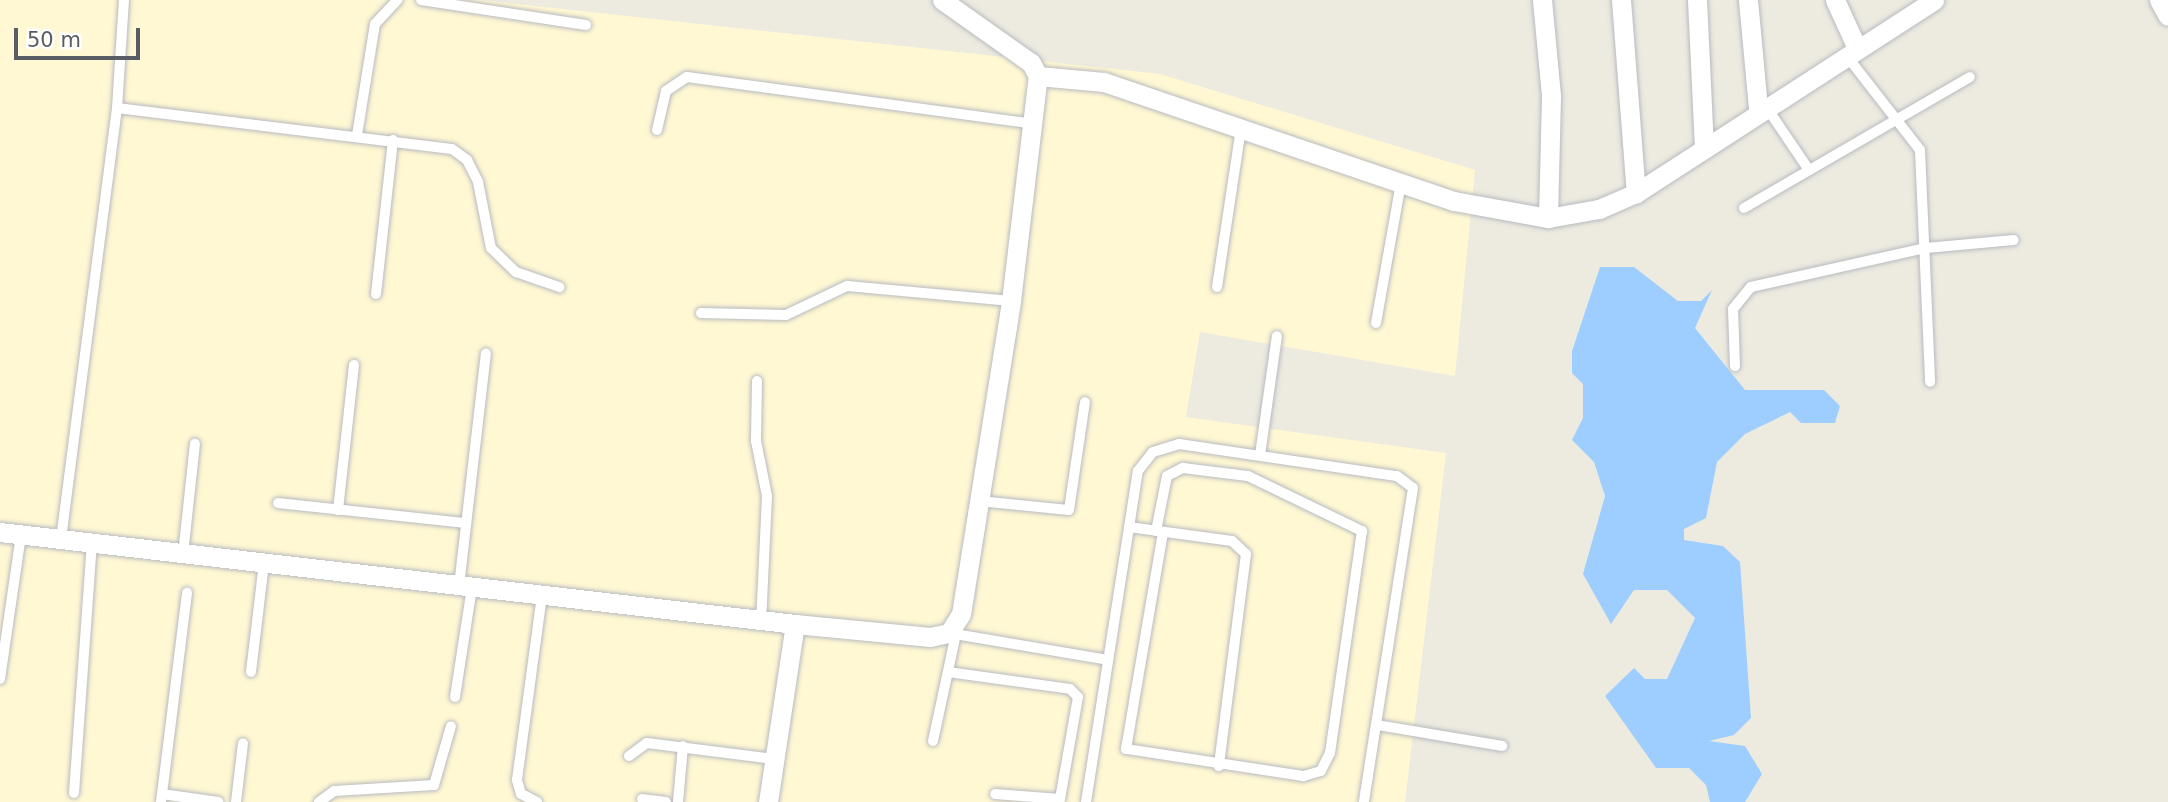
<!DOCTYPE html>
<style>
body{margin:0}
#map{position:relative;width:2168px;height:802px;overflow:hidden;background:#edebe0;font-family:"DejaVu Sans",sans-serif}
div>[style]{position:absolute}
.commercial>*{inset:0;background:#fff8d3}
.water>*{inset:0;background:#9eceff}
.roads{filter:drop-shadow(0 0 2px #b8bac0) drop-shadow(0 0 2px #b8bac0)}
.lane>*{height:10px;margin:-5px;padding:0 5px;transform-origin:5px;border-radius:5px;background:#fff}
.street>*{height:19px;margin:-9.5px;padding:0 9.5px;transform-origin:9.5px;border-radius:9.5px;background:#fff}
span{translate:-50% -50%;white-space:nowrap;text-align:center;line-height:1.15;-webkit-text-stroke:5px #fff;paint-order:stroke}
.scale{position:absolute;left:14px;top:28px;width:126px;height:32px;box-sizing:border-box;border:4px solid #595c62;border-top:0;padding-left:9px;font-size:21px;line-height:24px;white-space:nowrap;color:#595c62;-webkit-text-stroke:5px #fff;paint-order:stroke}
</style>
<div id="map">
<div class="commercial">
<div style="clip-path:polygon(0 0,480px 0,1160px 74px,1475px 170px,1455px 376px,1200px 332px,1186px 417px,1446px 453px,1405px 802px,0 802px)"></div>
</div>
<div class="water">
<div style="clip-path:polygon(1600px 267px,1634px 267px,1678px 301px,1701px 301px,1712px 290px,1695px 328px,1745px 390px,1824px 390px,1840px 406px,1835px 423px,1801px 423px,1790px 412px,1745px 434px,1717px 462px,1706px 518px,1684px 529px,1684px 540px,1723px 546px,1740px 562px,1751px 718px,1734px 735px,1709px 741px,1745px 746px,1762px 774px,1745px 802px,1710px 802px,1706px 785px,1689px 768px,1656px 768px,1605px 696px,1634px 668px,1645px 679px,1667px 679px,1695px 618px,1667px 590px,1634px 590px,1611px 624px,1583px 574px,1605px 496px,1594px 462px,1572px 440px,1583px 418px,1583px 384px,1572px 373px,1572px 351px)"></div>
</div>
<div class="roads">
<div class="lane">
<div style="left:421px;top:0;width:167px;rotate:8.6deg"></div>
<div style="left:1846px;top:55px;width:120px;rotate:52.1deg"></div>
<div style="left:1920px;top:150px;width:232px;rotate:87.5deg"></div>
<div style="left:117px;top:108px;width:337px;rotate:7deg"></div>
<div style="left:452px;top:149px;width:19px;rotate:36deg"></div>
<div style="left:467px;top:160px;width:25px;rotate:63deg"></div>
<div style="left:478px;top:182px;width:67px;rotate:78.9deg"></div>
<div style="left:491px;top:248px;width:35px;rotate:44deg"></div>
<div style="left:516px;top:272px;width:46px;rotate:19.2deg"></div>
<div style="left:1767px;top:108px;width:75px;rotate:55.9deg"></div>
<div style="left:657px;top:130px;width:40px;rotate:-77deg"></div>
<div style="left:666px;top:91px;width:25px;rotate:-34deg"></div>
<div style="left:687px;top:77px;width:350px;rotate:7.7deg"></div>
<div style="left:357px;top:135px;width:112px;rotate:-80.8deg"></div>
<div style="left:375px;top:24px;width:33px;rotate:-47deg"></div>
<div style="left:1744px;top:208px;width:261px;rotate:-30.1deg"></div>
<div style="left:1217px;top:287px;width:160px;rotate:-81.4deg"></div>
<div style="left:376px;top:294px;width:155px;rotate:-83.7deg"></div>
<div style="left:701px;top:313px;width:85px;rotate:1.3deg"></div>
<div style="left:786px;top:315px;width:68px;rotate:-25.4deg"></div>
<div style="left:847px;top:286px;width:165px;rotate:5.2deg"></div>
<div style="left:1376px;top:323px;width:142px;rotate:-79.9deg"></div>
<div style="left:1735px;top:366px;width:57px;rotate:-92deg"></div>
<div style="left:1733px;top:309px;width:28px;rotate:-51deg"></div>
<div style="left:1751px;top:287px;width:179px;rotate:-12.6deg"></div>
<div style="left:1926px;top:248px;width:88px;rotate:-5.2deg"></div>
<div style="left:757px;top:381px;width:60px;rotate:91deg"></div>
<div style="left:756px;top:441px;width:56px;rotate:78.7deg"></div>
<div style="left:767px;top:496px;width:125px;rotate:92.7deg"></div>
<div style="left:1260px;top:455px;width:120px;rotate:-81.9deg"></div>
<div style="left:979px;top:501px;width:90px;rotate:5.7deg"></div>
<div style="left:1069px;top:510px;width:109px;rotate:-81.6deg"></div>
<div style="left:278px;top:503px;width:189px;rotate:6.1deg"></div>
<div style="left:338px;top:510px;width:146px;rotate:-83.7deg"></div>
<div style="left:1129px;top:527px;width:104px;rotate:7.7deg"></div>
<div style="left:1232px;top:541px;width:19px;rotate:43deg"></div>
<div style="left:1246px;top:554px;width:214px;rotate:97.3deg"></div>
<div style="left:1156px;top:531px;width:56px;rotate:-78.7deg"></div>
<div style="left:1167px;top:476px;width:18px;rotate:-27deg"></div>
<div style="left:1183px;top:468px;width:65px;rotate:7deg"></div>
<div style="left:1248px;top:476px;width:127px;rotate:25.8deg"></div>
<div style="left:1362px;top:531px;width:224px;rotate:98.2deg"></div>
<div style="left:1330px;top:753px;width:20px;rotate:117deg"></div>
<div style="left:1321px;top:771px;width:19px;rotate:164deg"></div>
<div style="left:1303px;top:776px;width:179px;rotate:-171.3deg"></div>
<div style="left:1126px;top:749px;width:220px;rotate:-80.3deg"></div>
<div style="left:61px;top:539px;width:435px;rotate:-82.6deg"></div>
<div style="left:117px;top:108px;width:108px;rotate:-86.3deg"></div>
<div style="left:183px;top:554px;width:111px;rotate:-83.8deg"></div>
<div style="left:459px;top:586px;width:234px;rotate:-83.4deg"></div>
<div style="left:949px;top:633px;width:161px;rotate:9.6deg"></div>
<div style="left:251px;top:672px;width:110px;rotate:-83.2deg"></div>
<div style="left:948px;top:672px;width:123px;rotate:7.9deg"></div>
<div style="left:1070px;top:689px;width:11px;rotate:45deg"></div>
<div style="left:1078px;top:697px;width:104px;rotate:100deg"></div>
<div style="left:1060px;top:799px;width:65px;rotate:-175.6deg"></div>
<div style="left:0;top:679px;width:146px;rotate:-81.7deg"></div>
<div style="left:455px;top:697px;width:111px;rotate:-81.2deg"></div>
<div style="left:1377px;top:725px;width:127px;rotate:9.5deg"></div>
<div style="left:933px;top:741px;width:109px;rotate:-77.9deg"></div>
<div style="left:629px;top:756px;width:22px;rotate:-36deg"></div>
<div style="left:647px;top:743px;width:128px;rotate:7.2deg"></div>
<div style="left:74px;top:793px;width:251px;rotate:-85.9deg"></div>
<div style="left:162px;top:794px;width:57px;rotate:8.1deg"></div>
<div style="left:642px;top:799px;width:24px;rotate:7deg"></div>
<div style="left:161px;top:802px;width:211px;rotate:-82.9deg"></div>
<div style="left:236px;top:802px;width:59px;rotate:-83.2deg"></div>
<div style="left:319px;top:802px;width:19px;rotate:-36deg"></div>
<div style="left:334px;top:791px;width:100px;rotate:-3.4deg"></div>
<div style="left:434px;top:785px;width:61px;rotate:-73.9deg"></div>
<div style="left:537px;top:802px;width:18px;rotate:-153deg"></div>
<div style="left:521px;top:794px;width:15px;rotate:-106deg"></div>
<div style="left:517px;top:780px;width:187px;rotate:-82.3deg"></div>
<div style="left:678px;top:802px;width:56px;rotate:-84.9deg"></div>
<div style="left:1086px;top:802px;width:335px;rotate:-81.1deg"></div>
<div style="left:1138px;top:471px;width:24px;rotate:-52deg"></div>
<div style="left:1153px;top:452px;width:27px;rotate:-17deg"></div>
<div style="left:1179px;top:444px;width:220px;rotate:8.4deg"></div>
<div style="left:1397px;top:476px;width:20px;rotate:37deg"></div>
<div style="left:1413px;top:488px;width:318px;rotate:98.9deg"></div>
</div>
<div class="street">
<div style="left:1542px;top:0;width:96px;rotate:84.6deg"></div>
<div style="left:1551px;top:96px;width:122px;rotate:91.4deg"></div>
<div style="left:1621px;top:0;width:194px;rotate:85.6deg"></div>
<div style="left:1697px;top:0;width:146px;rotate:87.3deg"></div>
<div style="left:1748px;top:0;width:108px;rotate:84.7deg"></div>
<div style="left:1835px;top:0;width:53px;rotate:65.4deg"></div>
<div style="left:2159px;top:0;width:18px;rotate:61deg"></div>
<div style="left:1038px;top:76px;width:66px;rotate:5.2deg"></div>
<div style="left:1104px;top:82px;width:370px;rotate:18.8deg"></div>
<div style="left:1454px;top:201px;width:96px;rotate:10.3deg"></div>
<div style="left:1548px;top:218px;width:52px;rotate:-10deg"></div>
<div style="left:1599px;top:209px;width:40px;rotate:-23.4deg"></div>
<div style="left:1636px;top:193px;width:355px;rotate:-32.9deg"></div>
<div style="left:0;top:532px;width:800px;rotate:6.6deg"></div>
<div style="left:795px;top:624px;width:136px;rotate:5.5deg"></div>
<div style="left:930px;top:637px;width:19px;rotate:-12deg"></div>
<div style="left:949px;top:633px;width:22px;rotate:-58deg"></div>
<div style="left:961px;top:614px;width:317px;rotate:-80.9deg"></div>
<div style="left:1011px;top:301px;width:227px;rotate:-83.2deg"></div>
<div style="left:1038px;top:76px;width:15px;rotate:-118deg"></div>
<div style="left:1031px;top:63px;width:109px;rotate:-144.7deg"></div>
<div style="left:768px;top:802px;width:180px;rotate:-81.4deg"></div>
</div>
</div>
<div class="scale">50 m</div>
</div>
